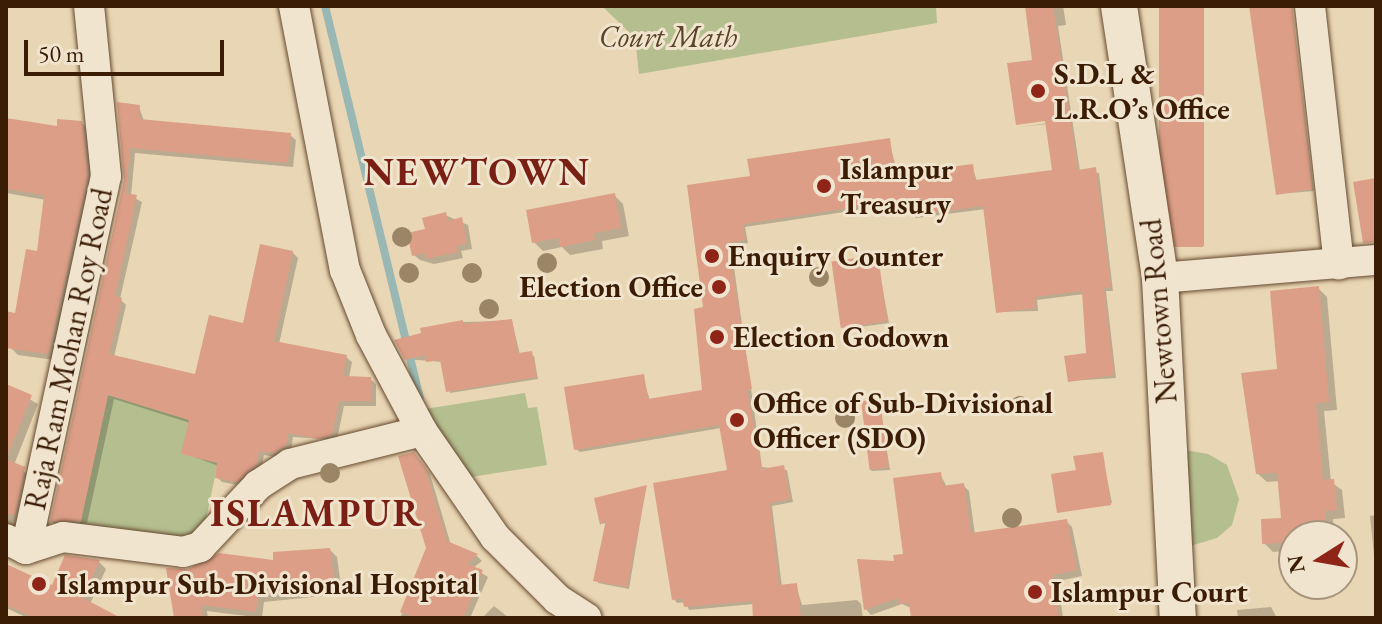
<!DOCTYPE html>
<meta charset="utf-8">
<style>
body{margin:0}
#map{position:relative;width:1382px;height:624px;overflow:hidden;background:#e9d6b4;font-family:"EB Garamond",serif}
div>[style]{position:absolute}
.green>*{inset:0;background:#b4be8f}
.shadow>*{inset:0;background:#0003;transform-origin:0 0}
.stream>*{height:8px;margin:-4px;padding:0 4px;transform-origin:4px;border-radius:4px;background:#99b8b3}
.building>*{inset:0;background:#dd9e88;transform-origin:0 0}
.roads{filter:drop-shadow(0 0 2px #664a30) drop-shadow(0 0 2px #664a30)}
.minor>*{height:30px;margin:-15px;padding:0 15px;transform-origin:15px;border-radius:15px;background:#f1e4ce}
.tertiary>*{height:36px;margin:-18px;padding:0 18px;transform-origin:18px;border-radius:18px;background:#f1e4ce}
.trees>*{width:20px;height:20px;margin:-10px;border-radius:50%;background:#9a8666}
.dots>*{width:22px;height:22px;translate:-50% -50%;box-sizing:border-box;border:4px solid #f1e4ce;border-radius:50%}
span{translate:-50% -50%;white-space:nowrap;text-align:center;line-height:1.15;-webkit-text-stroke:6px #f1e4ce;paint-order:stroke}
.park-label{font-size:30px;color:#594427;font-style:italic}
.poi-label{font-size:30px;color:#3b1c04;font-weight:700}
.left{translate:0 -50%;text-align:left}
.right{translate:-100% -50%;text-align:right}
.street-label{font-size:30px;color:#3b1c04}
.district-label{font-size:38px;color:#7a1f14;font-weight:700;letter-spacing:2px}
.frame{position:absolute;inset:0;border:8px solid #3b1c04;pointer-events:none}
.north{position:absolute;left:1278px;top:520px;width:80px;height:80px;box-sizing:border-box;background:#f1e4ce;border:2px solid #a8947d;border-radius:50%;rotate:259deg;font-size:22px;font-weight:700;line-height:32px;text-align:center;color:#3b1c04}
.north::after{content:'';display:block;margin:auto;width:28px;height:36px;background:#8f2418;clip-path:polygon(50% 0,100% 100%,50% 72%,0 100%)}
.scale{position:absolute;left:24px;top:40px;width:200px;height:36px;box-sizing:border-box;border:4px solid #3b1c04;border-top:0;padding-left:10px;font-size:24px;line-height:28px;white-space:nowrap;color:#3b1c04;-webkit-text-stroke:6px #f1e4ce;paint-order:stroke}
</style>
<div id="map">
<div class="green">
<div style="clip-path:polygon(602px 6px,936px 6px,937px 23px,639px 74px,635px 38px)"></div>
<div style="clip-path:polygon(525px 393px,528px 408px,537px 407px,547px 465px,471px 477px,425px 409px)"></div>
<div style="clip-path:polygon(108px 395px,189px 420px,218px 462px,205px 524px,192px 539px,79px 529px)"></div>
<div style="clip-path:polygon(1185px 450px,1208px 454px,1227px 465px,1239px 499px,1232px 525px,1217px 538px,1190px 546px)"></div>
</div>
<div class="shadow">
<div style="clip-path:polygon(1028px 6px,1063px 6px,1066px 25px,1058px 26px,1080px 171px,1099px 173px,1113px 291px,1106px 291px,1116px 378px,1070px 381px,1088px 354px,1084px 294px,1037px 300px,1038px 311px,998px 312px,986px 209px,916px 218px,910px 202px,745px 227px,748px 243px,731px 246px,762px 467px,787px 470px,793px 502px,772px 506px,782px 587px,796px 585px,802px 605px,857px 600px,865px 608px,905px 556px,940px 474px,947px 487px,963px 485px,969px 491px,975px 535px,1066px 521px,1072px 527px,1082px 576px,1058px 581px,1063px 618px,913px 618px,911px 608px,902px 604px,871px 615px,861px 604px,863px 618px,755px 618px,754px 604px,689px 610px,685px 602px,677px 603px,674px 599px,729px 472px,721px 428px,580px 452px,576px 449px,643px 377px,650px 401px,704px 392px,705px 309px,689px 187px,752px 178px,889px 140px,898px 176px,972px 166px,977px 181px,1054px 172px,1048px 124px,1020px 127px,1056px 122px,1035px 62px)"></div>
<div style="left:1161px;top:6px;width:43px;height:240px"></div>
<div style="clip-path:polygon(1251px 6px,1292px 6px,1314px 191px,1278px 194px)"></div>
<div style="clip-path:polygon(119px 104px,139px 107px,144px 121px,290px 135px,296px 140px,293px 167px,135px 153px,131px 196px,142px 202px,120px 299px,126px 305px,114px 357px,196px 377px,245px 326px,292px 252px,298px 258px,279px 344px,346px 357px,352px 362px,349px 378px,370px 379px,376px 384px,376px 406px,344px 406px,337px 440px,293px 437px,291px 452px,280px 458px,264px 455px,261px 470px,243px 486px,222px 482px,217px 477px,219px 466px,183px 453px,190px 423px,114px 399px,87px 523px,57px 527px,52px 522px,126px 180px)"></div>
<div style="clip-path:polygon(6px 119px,59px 129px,82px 123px,88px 129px,93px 182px,54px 360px,18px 355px,11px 348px,38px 253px,46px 200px,6px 193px)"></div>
<div style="clip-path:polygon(614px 195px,623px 204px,629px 236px,602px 241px,603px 249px,570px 255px,562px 247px,543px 251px,534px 242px)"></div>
<div style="clip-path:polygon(445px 215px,468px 225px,472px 249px,461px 251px,463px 258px,434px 264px,420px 260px,414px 255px,427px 231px)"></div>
<div style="clip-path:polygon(877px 258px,889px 323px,846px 329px,843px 327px)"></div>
<div style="clip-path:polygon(1318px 288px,1327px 297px,1337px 410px,1324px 411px,1331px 482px,1342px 490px,1345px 518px,1333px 519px,1334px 536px,1294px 536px,1294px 565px,1286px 551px,1273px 552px,1264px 543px,1283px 520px,1280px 481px,1267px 482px,1258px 474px,1280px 371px)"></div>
<div style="clip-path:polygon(512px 321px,520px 355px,534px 356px,538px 379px,450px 393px,442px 362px,406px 359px,462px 322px)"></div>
<div style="clip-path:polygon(6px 386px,38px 404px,14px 465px,31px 476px,20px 529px,6px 530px)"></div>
<div style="clip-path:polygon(879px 401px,890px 470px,872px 471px,870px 469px)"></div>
<div style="clip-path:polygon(1102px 454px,1112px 503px,1058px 511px,1078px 472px)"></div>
<div style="clip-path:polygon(420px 460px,430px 474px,451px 545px,477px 556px,482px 561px,473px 568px,488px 577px,470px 618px,400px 618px,428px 548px)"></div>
<div style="clip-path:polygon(646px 487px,629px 589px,598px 583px,607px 523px,602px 524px,596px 499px)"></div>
<div style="clip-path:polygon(1376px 515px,1376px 575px,1370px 516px)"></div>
<div style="clip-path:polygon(330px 550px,337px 557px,342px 594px,264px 602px,262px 618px,207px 611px,208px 618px,176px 618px,189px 571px,276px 562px)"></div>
<div style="clip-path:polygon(99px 562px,106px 569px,90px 604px,117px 618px,28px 618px,6px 608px,6px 564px,53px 588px)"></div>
<div style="clip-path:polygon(494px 606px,509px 618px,482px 618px)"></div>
<div style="clip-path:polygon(1271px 607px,1277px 618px,1238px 618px,1237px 610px)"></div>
</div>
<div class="stream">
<div style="left:325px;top:6px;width:403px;rotate:76.4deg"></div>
</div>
<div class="building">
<div style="clip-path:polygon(1025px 6px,1053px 6px,1078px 170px,1096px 167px,1111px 287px,1104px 288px,1114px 375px,1068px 382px,1064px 356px,1086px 353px,1082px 291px,1035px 297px,1036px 308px,996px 313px,983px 206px,910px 216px,908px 199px,743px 224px,745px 240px,728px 243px,752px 389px,747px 390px,762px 469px,784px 465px,790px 499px,770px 503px,779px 585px,797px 583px,801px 618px,753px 618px,752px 601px,684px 607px,682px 598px,672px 600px,653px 483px,727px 470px,719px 425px,574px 450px,564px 387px,644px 374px,648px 399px,702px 390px,694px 309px,703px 307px,687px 185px,750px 176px,747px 159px,890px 138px,895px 174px,973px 164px,975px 180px,1052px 170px,1045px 121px,1016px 125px,1007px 63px,1032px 60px)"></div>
<div style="left:1159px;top:6px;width:44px;height:241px"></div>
<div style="clip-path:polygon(1249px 6px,1292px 6px,1312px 189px,1276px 195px)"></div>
<div style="clip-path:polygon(117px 102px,140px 105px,139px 119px,291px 133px,288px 163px,130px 148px,126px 193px,137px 195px,115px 296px,122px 298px,109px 354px,195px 374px,209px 315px,243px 323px,260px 244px,293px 251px,274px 341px,347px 355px,343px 376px,371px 377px,371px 401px,339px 401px,332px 435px,318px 439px,288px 433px,286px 446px,273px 453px,259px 451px,257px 464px,237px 482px,215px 478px,217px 463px,181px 454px,189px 420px,108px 395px,81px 521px,50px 522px,124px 180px)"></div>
<div style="clip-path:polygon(6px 118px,57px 126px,57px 119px,82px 121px,88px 175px,48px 354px,6px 348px,6px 311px,15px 313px,26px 249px,37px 251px,44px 195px,6px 189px)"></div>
<div style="clip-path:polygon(1376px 178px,1376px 242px,1363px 243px,1353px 182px)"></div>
<div style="clip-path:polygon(615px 193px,621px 228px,594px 233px,595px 240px,560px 247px,558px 238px,532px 243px,526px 210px)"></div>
<div style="clip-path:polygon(446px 212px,448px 221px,462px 217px,467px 243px,457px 246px,458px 252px,426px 259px,425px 253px,412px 256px,407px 233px,425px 229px,422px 218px)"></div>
<div style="left:878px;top:255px;width:67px;height:47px;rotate:82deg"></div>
<div style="clip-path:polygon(1319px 286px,1329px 402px,1316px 403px,1323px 480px,1334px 479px,1337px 510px,1325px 511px,1327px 536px,1294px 536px,1294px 542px,1262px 544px,1261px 519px,1281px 518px,1277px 473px,1256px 474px,1241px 373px,1277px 369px,1270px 291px)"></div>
<div style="clip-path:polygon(512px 319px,518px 353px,532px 351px,537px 377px,446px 392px,440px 360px,426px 362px,425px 355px,405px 360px,394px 340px,421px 333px,420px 328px,463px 320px,463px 324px)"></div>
<div style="clip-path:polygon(6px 384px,32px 395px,7px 457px,6px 457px)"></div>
<div style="left:880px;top:399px;width:69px;height:19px;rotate:83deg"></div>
<div style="clip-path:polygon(414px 452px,425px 467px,447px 541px,478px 554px,467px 564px,483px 570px,463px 618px,415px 618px,400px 612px,426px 548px,398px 456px)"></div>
<div style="clip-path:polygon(1103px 452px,1111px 505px,1057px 513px,1051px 474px,1076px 470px,1073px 456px)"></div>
<div style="clip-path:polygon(6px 459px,25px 467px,15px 515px,6px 514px)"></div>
<div style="clip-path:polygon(941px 472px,943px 486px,964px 483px,971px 533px,1067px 519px,1077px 570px,1053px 575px,1059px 618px,911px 618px,909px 603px,899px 604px,898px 598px,864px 610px,857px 559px,894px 561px,893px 555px,903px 554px,893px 478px)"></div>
<div style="clip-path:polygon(647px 485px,627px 587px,593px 581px,606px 520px,600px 525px,594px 498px)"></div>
<div style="clip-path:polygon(330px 548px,335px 588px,258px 595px,256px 612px,201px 605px,203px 618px,174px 618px,166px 568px,188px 569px,219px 553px,273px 560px,273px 552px)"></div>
<div style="clip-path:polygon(65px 555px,100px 560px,83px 598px,121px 618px,34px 618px,6px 605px,6px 564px,52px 585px)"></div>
</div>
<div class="roads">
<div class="minor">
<div style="left:294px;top:6px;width:269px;rotate:79.1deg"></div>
<div style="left:345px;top:270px;width:70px;rotate:68.2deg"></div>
<div style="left:371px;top:335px;width:109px;rotate:62deg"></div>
<div style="left:422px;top:431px;width:129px;rotate:55.4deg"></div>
<div style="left:495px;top:537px;width:88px;rotate:45deg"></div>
<div style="left:557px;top:599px;width:35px;rotate:33deg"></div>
<div style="left:1310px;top:6px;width:260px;rotate:83.6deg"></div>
<div style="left:1160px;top:278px;width:217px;rotate:-4.8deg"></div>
<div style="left:6px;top:539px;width:22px;rotate:27deg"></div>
<div style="left:26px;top:549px;width:39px;rotate:-18deg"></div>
<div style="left:63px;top:537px;width:121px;rotate:7.1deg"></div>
<div style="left:183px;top:552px;width:18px;rotate:-16deg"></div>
<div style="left:200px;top:547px;width:85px;rotate:-46.9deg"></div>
<div style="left:258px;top:485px;width:38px;rotate:-33deg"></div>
<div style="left:290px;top:464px;width:136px;rotate:-14deg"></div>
<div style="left:26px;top:549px;width:381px;rotate:-77.9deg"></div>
<div style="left:106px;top:176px;width:171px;rotate:-95.7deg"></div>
</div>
<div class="tertiary">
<div style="left:1119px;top:6px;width:275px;rotate:81.4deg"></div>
<div style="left:1160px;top:278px;width:340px;rotate:87deg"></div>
</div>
</div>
<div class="trees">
<div style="left:402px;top:237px"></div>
<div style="left:547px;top:263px"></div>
<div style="left:409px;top:273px"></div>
<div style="left:472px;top:273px"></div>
<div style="left:819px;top:277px"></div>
<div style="left:489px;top:309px"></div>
<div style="left:1020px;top:406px"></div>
<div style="left:845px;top:418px"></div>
<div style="left:330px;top:473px"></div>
<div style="left:1012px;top:518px"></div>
</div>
<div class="dots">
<div style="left:1038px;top:91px;background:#8f2418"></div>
<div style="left:824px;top:186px;background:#8f2418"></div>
<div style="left:712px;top:256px;background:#8f2418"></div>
<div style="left:719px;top:287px;background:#8f2418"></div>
<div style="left:717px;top:337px;background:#8f2418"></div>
<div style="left:737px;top:420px;background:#8f2418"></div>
<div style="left:39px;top:584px;background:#8f2418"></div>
<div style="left:1035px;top:592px;background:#8f2418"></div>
</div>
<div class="park-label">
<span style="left:668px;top:37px">Court Math</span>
</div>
<div class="poi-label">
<span class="left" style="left:1054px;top:91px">S.D.L &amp;<br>L.R.O’s Office</span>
<span class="left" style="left:840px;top:186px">Islampur<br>Treasury</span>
<span class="left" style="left:728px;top:256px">Enquiry Counter</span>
<span class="right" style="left:703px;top:287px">Election Office</span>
<span class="left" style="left:733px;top:337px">Election Godown</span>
<span class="left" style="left:753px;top:420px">Office of Sub-Divisional<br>Officer (SDO)</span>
<span class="left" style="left:57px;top:584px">Islampur Sub-Divisional Hospital</span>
<span class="left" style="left:1051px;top:592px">Islampur Court</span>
</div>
<div class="street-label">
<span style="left:1159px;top:311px;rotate:-95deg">Newtown Road</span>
<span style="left:69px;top:349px;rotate:-78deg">Raja Ram Mohan Roy Road</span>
</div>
<div class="district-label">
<span style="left:477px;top:172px">NEWTOWN</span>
<span style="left:317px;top:513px">ISLAMPUR</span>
</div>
<div class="frame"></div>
<div class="north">N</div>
<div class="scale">50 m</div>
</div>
